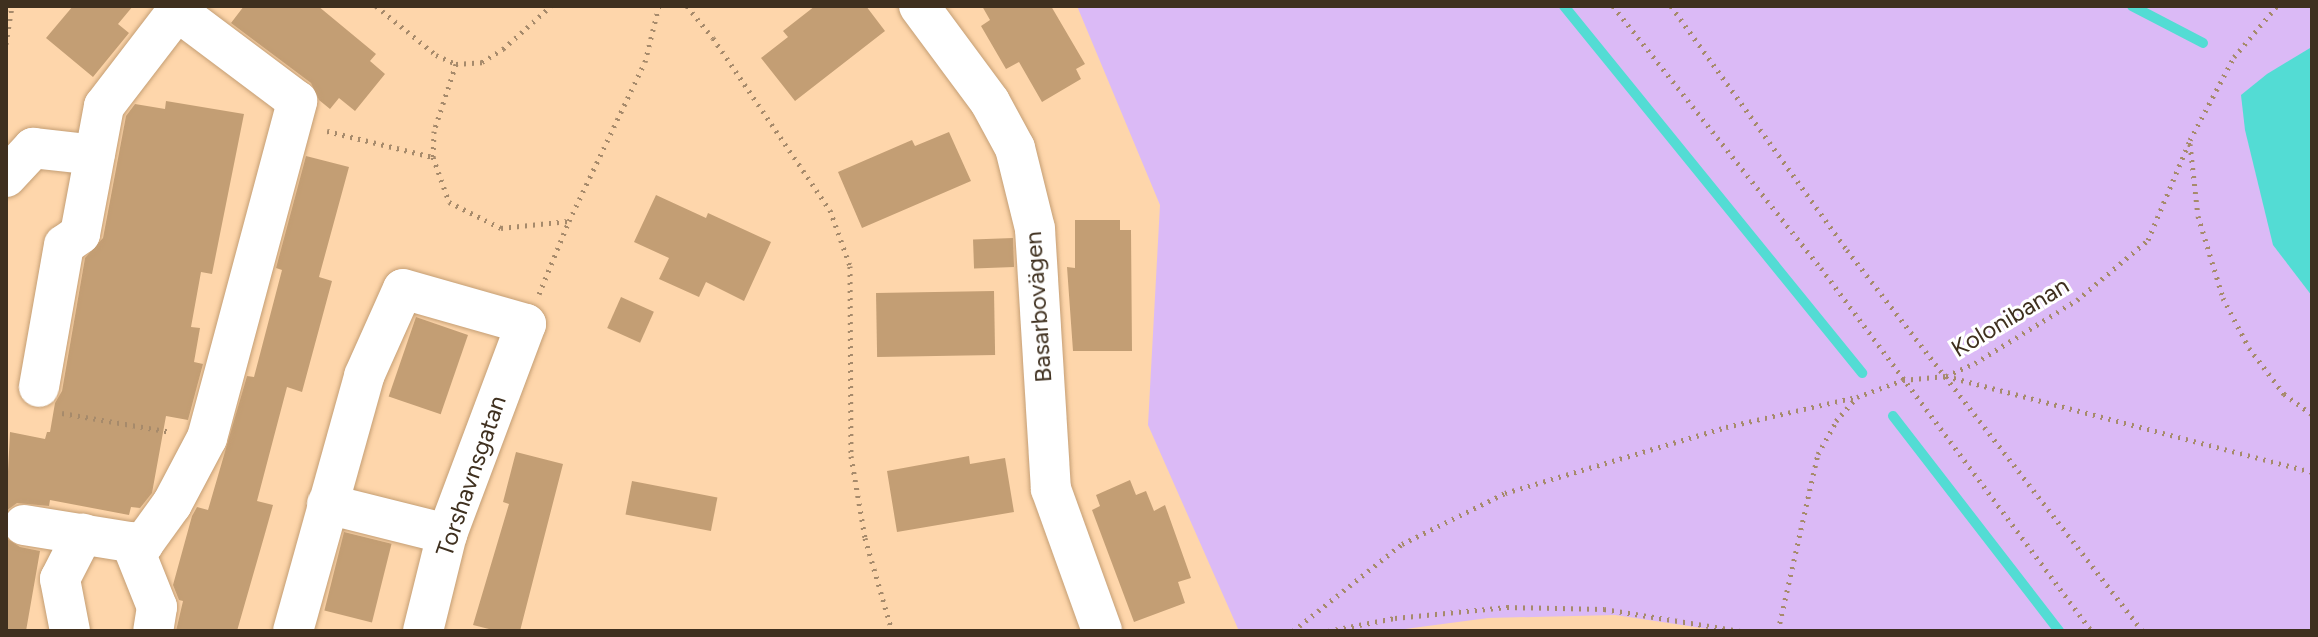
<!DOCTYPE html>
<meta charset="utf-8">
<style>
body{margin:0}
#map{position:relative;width:2318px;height:637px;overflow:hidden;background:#fed6ab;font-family:Figtree,sans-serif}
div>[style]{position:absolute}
.green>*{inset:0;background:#dbbaf6}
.water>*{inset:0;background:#53dcd4}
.stream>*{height:10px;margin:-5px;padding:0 5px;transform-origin:5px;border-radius:5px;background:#53dcd4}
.building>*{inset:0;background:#c39e74;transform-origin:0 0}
.path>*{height:5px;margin-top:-2.5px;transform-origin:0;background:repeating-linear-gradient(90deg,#a68a6b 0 2px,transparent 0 8px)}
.roads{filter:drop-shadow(0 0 2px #c49e74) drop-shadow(0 0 2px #c49e74)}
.minor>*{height:40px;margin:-20px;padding:0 20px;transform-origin:20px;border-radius:20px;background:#fff}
span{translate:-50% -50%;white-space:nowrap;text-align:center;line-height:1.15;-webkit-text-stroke:6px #fff;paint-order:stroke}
.street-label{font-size:24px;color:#3f301f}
.frame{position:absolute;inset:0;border:8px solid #3f301f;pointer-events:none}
</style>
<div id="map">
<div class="green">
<div style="clip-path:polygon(1077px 6px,2312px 6px,2312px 631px,1722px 631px,1615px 615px,1488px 618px,1390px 631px,1239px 631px,1148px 425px,1160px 205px)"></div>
</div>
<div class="water">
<div style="clip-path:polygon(2310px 48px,2312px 48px,2312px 296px,2273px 245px,2245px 130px,2241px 95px,2267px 74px)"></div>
</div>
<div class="stream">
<div style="left:1564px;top:6px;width:473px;rotate:50.9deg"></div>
<div style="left:2132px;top:6px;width:80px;rotate:27.5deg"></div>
<div style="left:1893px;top:416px;width:272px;rotate:52.3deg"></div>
</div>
<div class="building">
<div style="clip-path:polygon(73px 6px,133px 6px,118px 24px,129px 33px,93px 77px,46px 38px)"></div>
<div style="clip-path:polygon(244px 6px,318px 6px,376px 54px,370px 61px,385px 74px,355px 111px,339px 98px,330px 109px,319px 100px,311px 83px,231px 23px)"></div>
<div style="clip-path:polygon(815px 6px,866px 6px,885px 31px,795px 101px,761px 58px,788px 37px,783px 31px)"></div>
<div style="clip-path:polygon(982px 6px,1051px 6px,1085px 64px,1076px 69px,1081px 79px,1042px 102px,1019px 62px,1006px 69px,981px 26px,990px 20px)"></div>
<div style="clip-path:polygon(166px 101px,244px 114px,212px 274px,201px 272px,191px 327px,200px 328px,194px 362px,203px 364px,188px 420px,166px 416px,152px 493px,140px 508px,131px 507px,129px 515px,50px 500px,49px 506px,17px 503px,6px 511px,10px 432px,45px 439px,47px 432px,50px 432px,55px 403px,62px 391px,85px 258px,103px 238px,126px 116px,135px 104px,165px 109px)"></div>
<div style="clip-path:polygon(949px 132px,971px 181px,862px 228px,838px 172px,912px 140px,915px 146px)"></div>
<div style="clip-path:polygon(306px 156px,349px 167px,319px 277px,332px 281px,302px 392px,287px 387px,257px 501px,273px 505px,264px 537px,237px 631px,176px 631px,183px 601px,179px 600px,173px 585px,192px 516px,197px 507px,208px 510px,247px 376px,254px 377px,282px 270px,276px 268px)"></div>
<div style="clip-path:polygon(656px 195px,706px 218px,708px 213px,771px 242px,744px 301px,706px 282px,699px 297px,659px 279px,669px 258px,634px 242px)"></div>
<div style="clip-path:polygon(1075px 220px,1120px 220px,1120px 230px,1131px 230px,1132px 351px,1073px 351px,1067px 267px,1075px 268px)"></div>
<div style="left:1013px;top:238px;width:29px;height:40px;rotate:88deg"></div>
<div style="left:994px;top:291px;width:64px;height:118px;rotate:89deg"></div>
<div style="left:621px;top:297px;width:36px;height:34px;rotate:24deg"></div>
<div style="left:416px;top:317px;width:55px;height:84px;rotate:19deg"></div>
<div style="clip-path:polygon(516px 452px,563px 464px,520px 631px,497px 631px,473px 625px,509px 504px,503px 502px)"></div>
<div style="clip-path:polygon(969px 456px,970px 464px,1005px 458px,1014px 512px,897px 532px,887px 471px)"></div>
<div style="clip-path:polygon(1130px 480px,1136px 495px,1146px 491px,1154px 511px,1165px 505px,1191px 578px,1178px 582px,1185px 603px,1134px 622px,1092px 510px,1100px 506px,1096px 495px)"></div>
<div style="left:632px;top:481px;width:87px;height:34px;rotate:11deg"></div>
<div style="left:344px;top:532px;width:49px;height:81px;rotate:14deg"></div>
<div style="clip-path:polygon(6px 538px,20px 547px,40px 551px,26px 631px,6px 631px)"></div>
</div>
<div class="path">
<div style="left:376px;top:6px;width:77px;rotate:39.2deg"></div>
<div style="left:436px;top:55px;width:22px;rotate:24deg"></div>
<div style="left:456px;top:64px;width:26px;rotate:-4deg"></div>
<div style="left:482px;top:62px;width:25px;rotate:-32deg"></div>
<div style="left:503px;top:49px;width:64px;rotate:-41.9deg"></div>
<div style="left:687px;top:6px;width:41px;rotate:50.9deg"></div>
<div style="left:713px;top:38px;width:208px;rotate:55.8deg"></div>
<div style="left:830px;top:210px;width:59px;rotate:70.3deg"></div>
<div style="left:850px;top:266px;width:190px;rotate:89.7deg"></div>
<div style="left:851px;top:456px;width:83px;rotate:80.3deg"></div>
<div style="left:865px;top:538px;width:97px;rotate:73.8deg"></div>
<div style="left:1613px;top:6px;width:335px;rotate:51.6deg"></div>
<div style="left:1821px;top:268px;width:453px;rotate:53.3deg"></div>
<div style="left:1671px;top:6px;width:301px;rotate:54.2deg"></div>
<div style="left:1847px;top:250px;width:482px;rotate:52.2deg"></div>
<div style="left:6px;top:44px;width:38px;rotate:-81deg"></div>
<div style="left:456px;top:64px;width:71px;rotate:108.2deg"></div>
<div style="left:434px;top:131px;width:26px;rotate:92deg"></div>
<div style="left:433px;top:157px;width:48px;rotate:70.4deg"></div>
<div style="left:449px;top:202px;width:58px;rotate:26.6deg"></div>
<div style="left:501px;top:228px;width:68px;rotate:-5.9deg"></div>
<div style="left:327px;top:131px;width:109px;rotate:13.8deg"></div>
<div style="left:2190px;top:144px;width:72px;rotate:83.7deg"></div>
<div style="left:2198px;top:216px;width:86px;rotate:73deg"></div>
<div style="left:2223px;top:298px;width:56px;rotate:62.5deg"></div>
<div style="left:2249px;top:348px;width:58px;rotate:52.7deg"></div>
<div style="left:2284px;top:394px;width:34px;rotate:36deg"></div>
<div style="left:539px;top:294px;width:79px;rotate:-67.7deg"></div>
<div style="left:569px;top:221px;width:176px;rotate:-64.5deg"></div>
<div style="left:645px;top:62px;width:58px;rotate:-76deg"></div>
<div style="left:1946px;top:376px;width:378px;rotate:14.7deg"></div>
<div style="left:62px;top:413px;width:111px;rotate:9.9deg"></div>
<div style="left:1293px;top:631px;width:139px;rotate:-38.6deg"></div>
<div style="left:1402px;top:544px;width:115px;rotate:-26.3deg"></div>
<div style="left:1505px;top:493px;width:231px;rotate:-16.6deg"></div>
<div style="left:1726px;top:427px;width:133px;rotate:-13deg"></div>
<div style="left:1328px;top:631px;width:68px;rotate:-11deg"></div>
<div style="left:1395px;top:618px;width:113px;rotate:-5.6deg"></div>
<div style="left:1507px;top:607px;width:97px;rotate:1.2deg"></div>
<div style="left:1604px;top:609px;width:138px;rotate:9.2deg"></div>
<div style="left:1778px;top:631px;width:181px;rotate:-77.3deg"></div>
<div style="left:1818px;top:454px;width:38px;rotate:-61deg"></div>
<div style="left:1836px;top:421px;width:32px;rotate:-49deg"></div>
<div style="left:1857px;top:397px;width:49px;rotate:-20.3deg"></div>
<div style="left:1903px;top:380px;width:43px;rotate:-5.3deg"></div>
<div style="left:1946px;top:376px;width:32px;rotate:-24deg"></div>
<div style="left:1975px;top:363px;width:120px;rotate:-31.7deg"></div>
<div style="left:2077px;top:300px;width:93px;rotate:-40.2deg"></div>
<div style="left:2148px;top:240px;width:108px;rotate:-67.2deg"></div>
<div style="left:2190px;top:140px;width:94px;rotate:-62.1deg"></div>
<div style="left:2234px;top:57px;width:67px;rotate:-49.9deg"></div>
</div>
<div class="roads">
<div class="minor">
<div style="left:919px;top:6px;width:119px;rotate:53.5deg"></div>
<div style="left:990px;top:102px;width:52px;rotate:61.5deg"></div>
<div style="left:1015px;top:148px;width:83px;rotate:76.1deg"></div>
<div style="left:1035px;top:229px;width:260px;rotate:86.5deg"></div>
<div style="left:1051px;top:489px;width:151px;rotate:70.2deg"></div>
<div style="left:6px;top:177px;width:40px;rotate:-47deg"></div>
<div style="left:33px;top:148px;width:62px;rotate:6.4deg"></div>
<div style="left:327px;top:504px;width:124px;rotate:14deg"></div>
<div style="left:24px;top:525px;width:121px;rotate:9.1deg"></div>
<div style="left:143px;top:544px;width:49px;rotate:-54.1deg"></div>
<div style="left:172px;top:504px;width:75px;rotate:-62.1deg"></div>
<div style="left:207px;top:438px;width:349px;rotate:-75deg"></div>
<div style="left:297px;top:101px;width:150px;rotate:-143.1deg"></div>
<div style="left:177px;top:11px;width:120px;rotate:127.5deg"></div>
<div style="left:104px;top:106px;width:130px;rotate:100.6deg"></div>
<div style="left:80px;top:234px;width:19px;rotate:145deg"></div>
<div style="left:64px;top:245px;width:144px;rotate:100deg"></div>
<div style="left:131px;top:542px;width:70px;rotate:68.2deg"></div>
<div style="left:157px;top:607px;width:24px;rotate:99deg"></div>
<div style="left:70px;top:631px;width:53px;rotate:-100.9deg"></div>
<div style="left:60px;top:579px;width:51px;rotate:-62.9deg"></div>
<div style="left:293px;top:631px;width:265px;rotate:-74.4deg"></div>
<div style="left:364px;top:376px;width:95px;rotate:-65.9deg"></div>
<div style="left:403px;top:289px;width:128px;rotate:15.9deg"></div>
<div style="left:526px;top:324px;width:224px;rotate:110.6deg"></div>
<div style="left:447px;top:534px;width:100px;rotate:103.9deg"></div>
</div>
</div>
<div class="street-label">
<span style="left:1038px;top:307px;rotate:-94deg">Basarbovägen</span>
<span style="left:2010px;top:317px;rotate:-31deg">Kolonibanan</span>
<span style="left:471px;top:476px;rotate:-71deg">Torshavnsgatan</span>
</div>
<div class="frame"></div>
</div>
